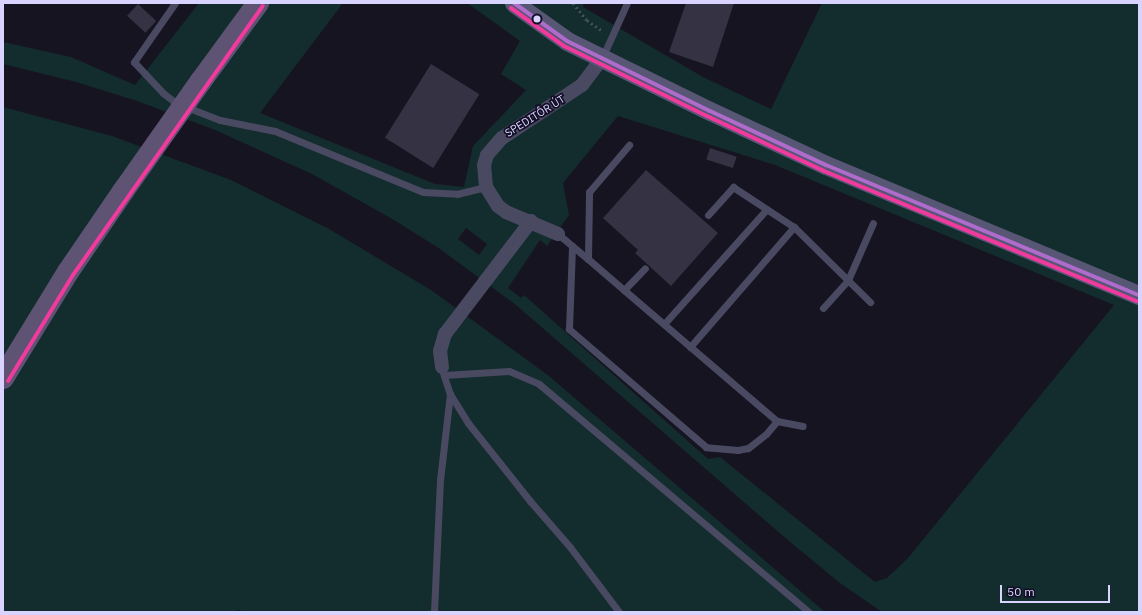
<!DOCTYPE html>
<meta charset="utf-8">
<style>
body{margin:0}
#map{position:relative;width:1142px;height:615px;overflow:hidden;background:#161421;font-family:"IBM Plex Sans",sans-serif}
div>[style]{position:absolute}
.green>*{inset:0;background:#132c2d}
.building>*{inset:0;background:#343243;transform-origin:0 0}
.path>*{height:2.5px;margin-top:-1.25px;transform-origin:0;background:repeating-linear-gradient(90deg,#44505f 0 2px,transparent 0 5px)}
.service>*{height:7px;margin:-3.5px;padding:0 3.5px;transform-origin:3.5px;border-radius:3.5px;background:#4a4962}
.minor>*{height:14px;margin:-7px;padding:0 7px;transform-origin:7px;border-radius:7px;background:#4a4962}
.secondary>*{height:19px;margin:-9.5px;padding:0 9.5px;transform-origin:9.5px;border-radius:9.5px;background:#575674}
.primary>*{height:22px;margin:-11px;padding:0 11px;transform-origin:11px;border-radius:11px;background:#5e5373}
.primary-bridge>*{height:22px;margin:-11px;padding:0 11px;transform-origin:11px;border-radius:11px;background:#5e5373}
.bus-1>*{height:4px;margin:-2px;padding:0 2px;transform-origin:2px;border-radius:2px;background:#b06ccc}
.bus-2>*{height:4px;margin:-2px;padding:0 2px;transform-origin:2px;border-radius:2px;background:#f13a9d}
.dots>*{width:11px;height:11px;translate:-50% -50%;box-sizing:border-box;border:2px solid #130f26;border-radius:50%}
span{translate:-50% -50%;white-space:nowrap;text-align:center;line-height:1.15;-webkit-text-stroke:3.5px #130f26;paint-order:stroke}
.street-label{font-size:11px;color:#d9d4ff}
.frame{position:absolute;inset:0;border:4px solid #d9d4ff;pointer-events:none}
.scale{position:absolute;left:1000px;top:585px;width:110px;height:18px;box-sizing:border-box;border:2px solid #d9d4ff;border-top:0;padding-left:5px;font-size:12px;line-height:14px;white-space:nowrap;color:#d9d4ff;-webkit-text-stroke:3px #130f26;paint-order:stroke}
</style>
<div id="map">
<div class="green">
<div style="clip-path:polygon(evenodd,199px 3px,343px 3px,260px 113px,435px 184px,464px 187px,473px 146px,526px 90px,501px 74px,520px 41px,467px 3px,584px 3px,583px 7px,703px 77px,771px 109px,822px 3px,1139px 3px,1139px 612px,882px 612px,840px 583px,789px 541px,516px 305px,440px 249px,394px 220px,312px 174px,215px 130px,137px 101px,76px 82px,3px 64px,3px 42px,71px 57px,135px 85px,199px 3px,618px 116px,775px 165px,1114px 305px,908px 558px,887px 578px,875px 582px,720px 457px,708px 459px,524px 295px,521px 298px,508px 288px,540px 240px,547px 246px,569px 215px,563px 183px,618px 116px,199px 3px,466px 228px,487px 244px,479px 255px,458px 239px,466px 228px)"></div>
<div style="clip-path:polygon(3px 107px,112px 136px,231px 180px,329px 229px,431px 290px,549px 376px,825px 612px,245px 612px,238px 610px,233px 612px,3px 612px)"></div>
</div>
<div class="building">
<div style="clip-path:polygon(686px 3px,734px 3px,713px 67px,669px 52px)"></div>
<div style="left:138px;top:4px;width:25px;height:16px;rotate:43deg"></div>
<div style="left:431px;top:64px;width:57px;height:87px;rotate:32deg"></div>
<div style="left:710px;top:148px;width:28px;height:12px;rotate:18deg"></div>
<div style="clip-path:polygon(646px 170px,718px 233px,671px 286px,635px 253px,638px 250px,603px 218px)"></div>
</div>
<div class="path">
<div style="left:573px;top:3px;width:22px;rotate:51deg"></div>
<div style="left:587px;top:20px;width:19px;rotate:35deg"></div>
</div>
<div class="service">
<div style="left:175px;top:3px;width:72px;rotate:124.8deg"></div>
<div style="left:134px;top:62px;width:42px;rotate:46.9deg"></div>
<div style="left:163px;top:93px;width:16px;rotate:38deg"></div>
<div style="left:176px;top:103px;width:47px;rotate:21.1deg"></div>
<div style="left:220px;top:120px;width:56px;rotate:11.3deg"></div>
<div style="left:275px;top:131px;width:160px;rotate:22.4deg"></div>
<div style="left:423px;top:192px;width:34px;rotate:3deg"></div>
<div style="left:457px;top:194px;width:30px;rotate:-14deg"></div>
<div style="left:602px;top:58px;width:60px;rotate:-65.6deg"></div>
<div style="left:708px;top:215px;width:38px;rotate:-48deg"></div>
<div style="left:733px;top:187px;width:73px;rotate:33.3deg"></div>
<div style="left:794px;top:227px;width:107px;rotate:44.6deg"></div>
<div style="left:558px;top:234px;width:39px;rotate:40deg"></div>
<div style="left:588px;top:259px;width:48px;rotate:40.7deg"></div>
<div style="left:624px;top:290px;width:201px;rotate:40.6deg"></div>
<div style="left:777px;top:421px;width:17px;rotate:130deg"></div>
<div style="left:766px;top:434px;width:23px;rotate:142deg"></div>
<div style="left:748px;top:448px;width:10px;rotate:169deg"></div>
<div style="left:738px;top:450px;width:32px;rotate:-175deg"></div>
<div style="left:706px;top:447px;width:181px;rotate:-139.3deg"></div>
<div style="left:569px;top:329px;width:83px;rotate:-87.9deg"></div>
<div style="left:588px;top:259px;width:67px;rotate:-89.1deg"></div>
<div style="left:589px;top:192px;width:62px;rotate:-49.6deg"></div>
<div style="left:624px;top:290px;width:30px;rotate:-46deg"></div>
<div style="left:823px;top:308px;width:38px;rotate:-48deg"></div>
<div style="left:848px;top:280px;width:62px;rotate:-66.3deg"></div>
<div style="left:664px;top:324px;width:154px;rotate:-48.2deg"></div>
<div style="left:690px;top:347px;width:159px;rotate:-49.1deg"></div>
<div style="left:443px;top:373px;width:22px;rotate:72deg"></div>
<div style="left:450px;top:394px;width:34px;rotate:58deg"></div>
<div style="left:468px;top:423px;width:100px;rotate:51.5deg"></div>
<div style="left:530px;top:501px;width:61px;rotate:49deg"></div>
<div style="left:570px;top:547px;width:81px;rotate:53deg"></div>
<div style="left:444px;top:375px;width:65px;rotate:-3.5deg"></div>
<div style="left:509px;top:371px;width:33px;rotate:23deg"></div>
<div style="left:539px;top:384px;width:353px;rotate:40.2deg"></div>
<div style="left:777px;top:421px;width:26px;rotate:11deg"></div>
<div style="left:434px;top:612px;width:132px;rotate:-87.4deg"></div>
<div style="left:440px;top:480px;width:87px;rotate:-83.4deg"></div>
</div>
<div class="minor">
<div style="left:558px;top:234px;width:56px;rotate:-157.1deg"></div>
<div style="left:506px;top:212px;width:10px;rotate:-143deg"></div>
<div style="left:498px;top:206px;width:22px;rotate:-122deg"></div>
<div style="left:486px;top:187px;width:22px;rotate:-95deg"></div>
<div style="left:484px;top:165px;width:10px;rotate:-73deg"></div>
<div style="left:487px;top:155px;width:23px;rotate:-49deg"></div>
<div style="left:502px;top:138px;width:96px;rotate:-33.5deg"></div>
<div style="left:582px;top:85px;width:31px;rotate:-53deg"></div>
<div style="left:442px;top:367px;width:16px;rotate:-97deg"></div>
<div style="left:440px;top:351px;width:18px;rotate:-74deg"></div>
<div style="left:445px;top:334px;width:142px;rotate:-52.7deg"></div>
</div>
<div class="secondary">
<div style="left:514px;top:3px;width:65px;rotate:35.6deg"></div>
<div style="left:567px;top:41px;width:159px;rotate:26.1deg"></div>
<div style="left:710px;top:111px;width:128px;rotate:25deg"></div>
<div style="left:826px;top:165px;width:339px;rotate:22.6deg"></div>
</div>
<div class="primary">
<div style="left:201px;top:81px;width:97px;rotate:-53.8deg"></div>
<div style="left:3px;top:378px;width:124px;rotate:-58.5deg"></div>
<div style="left:68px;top:272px;width:99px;rotate:-55.7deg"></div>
</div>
<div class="primary-bridge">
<div style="left:124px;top:190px;width:133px;rotate:-54.8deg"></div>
</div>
<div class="bus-1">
<div style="left:514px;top:3px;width:65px;rotate:35.6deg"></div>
<div style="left:567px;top:41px;width:159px;rotate:26.1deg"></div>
<div style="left:710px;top:111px;width:128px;rotate:25deg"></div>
<div style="left:826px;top:165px;width:339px;rotate:22.6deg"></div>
</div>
<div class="bus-2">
<div style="left:511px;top:8px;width:65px;rotate:35.6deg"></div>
<div style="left:564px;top:46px;width:159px;rotate:26.1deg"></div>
<div style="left:707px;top:116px;width:129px;rotate:25.2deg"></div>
<div style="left:824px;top:171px;width:339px;rotate:22.6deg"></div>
<div style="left:8px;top:381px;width:124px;rotate:-58.5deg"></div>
<div style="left:73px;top:275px;width:329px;rotate:-54.8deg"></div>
</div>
<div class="dots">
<div style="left:537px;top:19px;background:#d9d4ff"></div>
</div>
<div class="street-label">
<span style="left:535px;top:116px;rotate:-32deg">SPEDITŐR ÚT</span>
</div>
<div class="frame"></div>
<div class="scale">50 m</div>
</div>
